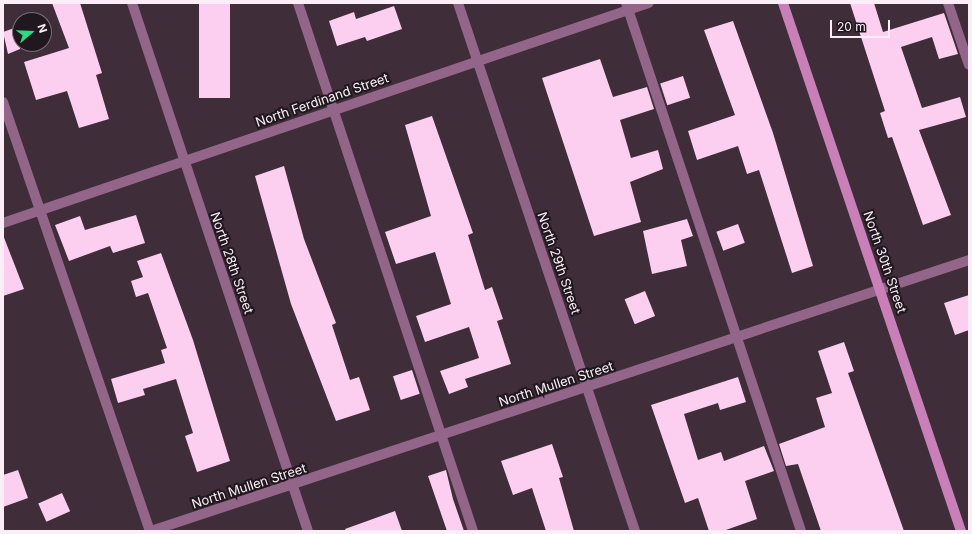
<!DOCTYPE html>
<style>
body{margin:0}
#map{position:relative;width:972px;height:534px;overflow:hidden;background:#3f2d3a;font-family:Inter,sans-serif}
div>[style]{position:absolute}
.building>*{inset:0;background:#fccef0;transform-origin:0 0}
.service>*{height:10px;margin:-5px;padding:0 5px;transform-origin:5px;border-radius:5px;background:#936588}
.minor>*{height:10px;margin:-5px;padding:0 5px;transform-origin:5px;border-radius:5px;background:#936588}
.secondary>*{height:10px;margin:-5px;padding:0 5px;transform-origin:5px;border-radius:5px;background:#c97fb8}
span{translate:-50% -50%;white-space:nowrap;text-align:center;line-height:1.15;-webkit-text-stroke:4px #20181e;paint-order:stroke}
.street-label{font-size:13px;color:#fbeef7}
.frame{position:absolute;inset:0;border:4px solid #fbeef7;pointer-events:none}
.north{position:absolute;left:12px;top:12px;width:40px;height:40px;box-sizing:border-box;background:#20181e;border:1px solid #786e75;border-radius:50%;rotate:71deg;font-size:11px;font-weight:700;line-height:16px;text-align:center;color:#fbeef7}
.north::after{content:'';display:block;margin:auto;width:14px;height:18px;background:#2bd884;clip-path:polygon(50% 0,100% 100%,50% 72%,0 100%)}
.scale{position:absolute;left:830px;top:20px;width:60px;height:18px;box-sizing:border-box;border:2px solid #fbeef7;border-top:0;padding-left:5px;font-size:12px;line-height:14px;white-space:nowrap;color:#fbeef7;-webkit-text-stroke:3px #20181e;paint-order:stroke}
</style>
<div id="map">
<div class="building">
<div style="clip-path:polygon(52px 3px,80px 3px,102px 73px,96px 75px,109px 119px,79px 128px,67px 91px,36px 100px,24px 62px,69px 48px)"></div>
<div style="left:199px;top:3px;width:31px;height:95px"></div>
<div style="clip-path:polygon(850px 3px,874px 3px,883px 32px,944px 13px,958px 54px,939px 59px,932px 37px,901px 47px,922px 108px,960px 97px,966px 117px,919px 130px,951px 215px,923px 225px,892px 137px,888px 138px,880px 113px,885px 111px)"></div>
<div style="clip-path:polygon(394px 6px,402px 29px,367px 41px,365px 37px,337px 46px,329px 21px,354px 12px,356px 19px)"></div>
<div style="clip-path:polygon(733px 21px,773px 133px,813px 266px,792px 273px,759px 170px,747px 174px,738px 146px,697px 160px,688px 131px,735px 115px,704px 30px)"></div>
<div style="clip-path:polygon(20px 26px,20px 49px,8px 54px,3px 32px)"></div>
<div style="clip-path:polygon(600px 59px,613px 97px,647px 87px,654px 109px,620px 120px,631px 158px,658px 150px,663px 169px,630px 182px,641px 222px,594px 236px,542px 78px)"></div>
<div style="left:683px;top:76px;width:23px;height:24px;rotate:72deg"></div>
<div style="clip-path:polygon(432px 116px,473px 233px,468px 235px,485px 290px,492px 287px,503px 319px,497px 321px,511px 364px,465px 379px,468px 387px,449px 394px,440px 371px,479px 358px,469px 327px,425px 342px,416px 316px,451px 304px,435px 252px,396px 264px,385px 232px,431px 216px,405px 125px)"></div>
<div style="clip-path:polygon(284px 166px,304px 239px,336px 323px,332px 325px,350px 380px,359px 377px,370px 410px,336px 421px,291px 304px,255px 176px)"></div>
<div style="clip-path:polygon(136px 215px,145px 243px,113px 253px,110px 246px,69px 261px,55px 225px,80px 216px,85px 230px)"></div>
<div style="clip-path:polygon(687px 219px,693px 236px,681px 240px,687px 266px,652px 274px,643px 231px)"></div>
<div style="left:738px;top:224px;width:20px;height:23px;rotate:70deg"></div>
<div style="clip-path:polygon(3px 235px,24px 289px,3px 296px)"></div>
<div style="clip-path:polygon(161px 253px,193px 340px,230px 461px,197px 472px,185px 436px,193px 433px,176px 379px,143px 389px,145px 395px,118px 403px,111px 379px,165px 363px,161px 350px,167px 348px,148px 293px,136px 297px,131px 281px,143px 277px,137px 261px)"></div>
<div style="left:645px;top:291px;width:27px;height:22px;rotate:68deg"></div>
<div style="clip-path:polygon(969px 295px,969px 330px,955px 335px,944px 303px)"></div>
<div style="clip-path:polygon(844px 342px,854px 371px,848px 373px,904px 531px,821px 531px,798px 464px,786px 466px,779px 444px,825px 427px,816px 398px,832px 393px,818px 351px)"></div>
<div style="left:412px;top:370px;width:25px;height:20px;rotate:72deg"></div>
<div style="clip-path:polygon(738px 377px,746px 402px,720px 410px,718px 403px,684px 414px,698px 460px,721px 452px,724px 461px,764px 446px,774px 471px,745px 481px,757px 519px,723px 531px,709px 531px,698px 498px,685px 503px,651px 405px)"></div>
<div style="clip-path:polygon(552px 444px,563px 477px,559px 478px,574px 531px,546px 531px,532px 488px,513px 495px,501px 461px)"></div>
<div style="clip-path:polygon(18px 470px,28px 498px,3px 507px,3px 475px)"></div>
<div style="clip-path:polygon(446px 470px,453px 499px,464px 531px,447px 531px,428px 476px)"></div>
<div style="left:62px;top:493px;width:20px;height:26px;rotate:66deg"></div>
<div style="clip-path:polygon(395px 511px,402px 531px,346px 531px,345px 529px)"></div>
</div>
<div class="service">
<div style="left:298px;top:3px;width:556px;rotate:71.66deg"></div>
<div style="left:626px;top:3px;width:556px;rotate:71.66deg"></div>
<div style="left:948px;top:3px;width:65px;rotate:71.3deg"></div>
<div style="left:3px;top:102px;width:453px;rotate:71.1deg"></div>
</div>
<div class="minor">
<div style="left:132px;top:3px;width:557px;rotate:71.57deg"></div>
<div style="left:458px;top:3px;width:557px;rotate:71.47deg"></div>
<div style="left:3px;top:223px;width:682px;rotate:-18.81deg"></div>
<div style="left:151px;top:531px;width:862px;rotate:-18.33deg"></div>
</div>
<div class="secondary">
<div style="left:783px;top:3px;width:557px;rotate:71.37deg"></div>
</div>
<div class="street-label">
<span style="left:322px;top:100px;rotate:-19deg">North Ferdinand Street</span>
<span style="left:885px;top:262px;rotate:71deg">North 30th Street</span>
<span style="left:232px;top:263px;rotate:71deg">North 28th Street</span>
<span style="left:559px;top:263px;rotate:71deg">North 29th Street</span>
<span style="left:556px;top:384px;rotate:-18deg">North Mullen Street</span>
<span style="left:249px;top:486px;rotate:-18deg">North Mullen Street</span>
</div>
<div class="frame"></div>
<div class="north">N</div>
<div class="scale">20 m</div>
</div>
